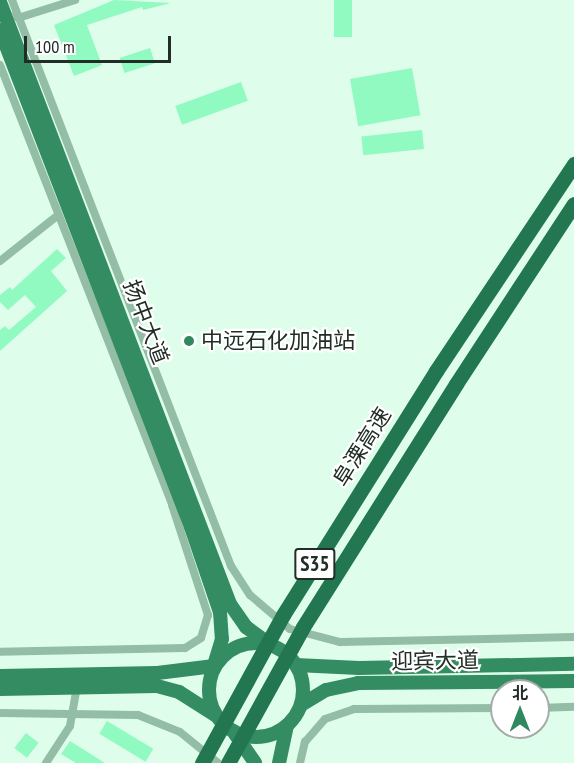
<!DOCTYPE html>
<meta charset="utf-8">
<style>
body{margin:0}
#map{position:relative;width:574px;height:763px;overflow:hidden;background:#defeeb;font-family:"PT Sans Narrow","Noto Sans SC",sans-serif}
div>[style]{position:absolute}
.building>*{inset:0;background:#90fac1;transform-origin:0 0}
.street>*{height:8px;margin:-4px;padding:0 4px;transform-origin:4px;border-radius:4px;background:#93bda5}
.primary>*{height:14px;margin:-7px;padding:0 7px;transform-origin:7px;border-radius:7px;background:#348d62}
.primary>.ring{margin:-7px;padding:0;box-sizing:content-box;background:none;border:14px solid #348d62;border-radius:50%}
.highway>*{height:15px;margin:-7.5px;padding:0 7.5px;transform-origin:7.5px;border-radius:7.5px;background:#227750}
.highway-bridge>*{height:15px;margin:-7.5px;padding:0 7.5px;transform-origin:7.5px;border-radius:7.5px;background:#227750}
.dots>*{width:16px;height:16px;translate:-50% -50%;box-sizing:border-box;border:3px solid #fff;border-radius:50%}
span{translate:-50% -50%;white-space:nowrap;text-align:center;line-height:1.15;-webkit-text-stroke:4.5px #fff;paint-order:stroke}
.shield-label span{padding:2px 4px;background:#fff;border:2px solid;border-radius:4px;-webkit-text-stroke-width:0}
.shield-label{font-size:21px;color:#212d26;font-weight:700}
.street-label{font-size:22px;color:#212d26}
.poi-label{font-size:22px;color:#212d26}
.left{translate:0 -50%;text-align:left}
.north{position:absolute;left:490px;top:679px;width:60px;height:60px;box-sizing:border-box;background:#fff;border:2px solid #a6aba8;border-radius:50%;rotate:0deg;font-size:16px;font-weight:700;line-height:24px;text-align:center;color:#212d26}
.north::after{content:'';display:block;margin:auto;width:21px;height:27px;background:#30895e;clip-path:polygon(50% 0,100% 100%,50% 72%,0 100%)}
.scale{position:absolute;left:24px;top:36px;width:147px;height:27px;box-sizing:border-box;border:3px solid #212d26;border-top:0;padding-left:8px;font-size:18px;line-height:21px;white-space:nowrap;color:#212d26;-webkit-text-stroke:4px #fff;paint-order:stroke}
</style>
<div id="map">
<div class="building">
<div style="clip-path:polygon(114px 0,171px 3px,143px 10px,142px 7px,87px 25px,102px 65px,74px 76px,54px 25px)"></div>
<div style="left:334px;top:0;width:18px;height:37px"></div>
<div style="left:150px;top:48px;width:16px;height:32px;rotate:72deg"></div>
<div style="left:412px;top:68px;width:48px;height:63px;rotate:80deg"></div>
<div style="left:241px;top:82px;width:20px;height:70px;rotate:70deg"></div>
<div style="left:422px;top:130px;width:19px;height:61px;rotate:84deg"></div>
<div style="clip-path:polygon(57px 249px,66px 258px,51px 271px,67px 291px,0 351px,0 330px,5px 326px,9px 330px,36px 307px,25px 295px,8px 310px,0 302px,0 295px,10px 287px,12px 290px)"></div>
<div style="left:107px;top:721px;width:54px;height:15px;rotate:31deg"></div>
<div style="left:26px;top:733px;width:16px;height:19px;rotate:38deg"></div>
<div style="clip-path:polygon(70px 741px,89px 753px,105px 763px,76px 763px,61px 754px)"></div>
</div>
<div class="street">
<div style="left:12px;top:0;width:607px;rotate:68.85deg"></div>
<div style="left:231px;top:566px;width:35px;rotate:57deg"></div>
<div style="left:250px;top:595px;width:52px;rotate:40.4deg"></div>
<div style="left:290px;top:629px;width:52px;rotate:14.6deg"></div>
<div style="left:340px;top:642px;width:234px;rotate:-1.2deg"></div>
<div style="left:16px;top:12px;width:6px;rotate:72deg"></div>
<div style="left:18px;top:18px;width:60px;rotate:-17.5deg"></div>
<div style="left:0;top:65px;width:472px;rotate:68.6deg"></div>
<div style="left:172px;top:505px;width:116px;rotate:71.9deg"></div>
<div style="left:208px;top:615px;width:24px;rotate:107deg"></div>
<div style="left:201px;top:638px;width:19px;rotate:148deg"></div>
<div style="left:185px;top:648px;width:185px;rotate:178.8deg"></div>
<div style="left:0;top:261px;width:73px;rotate:-38.3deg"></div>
<div style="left:538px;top:708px;width:36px;rotate:-2deg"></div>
<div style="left:0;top:713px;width:138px;rotate:0.8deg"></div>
<div style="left:138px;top:715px;width:45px;rotate:22deg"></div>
<div style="left:180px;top:732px;width:49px;rotate:39.2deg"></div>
<div style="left:46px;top:763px;width:44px;rotate:-57deg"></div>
<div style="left:70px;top:726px;width:39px;rotate:-80deg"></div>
<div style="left:300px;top:763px;width:22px;rotate:-77deg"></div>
<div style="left:305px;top:742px;width:30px;rotate:-49deg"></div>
<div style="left:325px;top:719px;width:31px;rotate:-19deg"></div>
<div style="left:354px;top:709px;width:148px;rotate:-0.4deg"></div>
</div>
<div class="primary">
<div style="left:0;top:2px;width:644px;rotate:69.09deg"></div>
<div style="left:230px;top:604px;width:28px;rotate:55deg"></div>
<div style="left:246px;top:627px;width:31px;rotate:36deg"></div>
<div style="left:0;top:30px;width:532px;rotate:68.98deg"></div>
<div style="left:191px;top:527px;width:90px;rotate:71.2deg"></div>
<div style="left:220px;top:612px;width:27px;rotate:86deg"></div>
<div style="left:222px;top:639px;width:28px;rotate:107deg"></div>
<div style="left:214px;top:666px;width:57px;rotate:173deg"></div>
<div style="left:157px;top:673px;width:157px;rotate:178.9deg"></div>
<div class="ring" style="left:209px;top:643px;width:80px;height:80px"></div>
<div style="left:296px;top:665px;width:63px;rotate:2.7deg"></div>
<div style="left:359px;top:668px;width:215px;rotate:-1.1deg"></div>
<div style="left:0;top:689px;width:157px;rotate:-1.1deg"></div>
<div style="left:157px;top:686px;width:23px;rotate:15deg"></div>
<div style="left:179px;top:692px;width:43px;rotate:32.6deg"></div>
<div style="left:301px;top:705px;width:29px;rotate:-31deg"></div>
<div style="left:326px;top:690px;width:33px;rotate:-12deg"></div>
<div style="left:358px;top:683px;width:216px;rotate:-0.5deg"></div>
<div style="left:235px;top:734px;width:35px;rotate:55deg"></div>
<div style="left:279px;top:763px;width:38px;rotate:-78deg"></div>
</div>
<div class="highway">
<div style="left:436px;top:371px;width:249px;rotate:-56.3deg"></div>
<div style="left:456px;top:384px;width:215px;rotate:-56.8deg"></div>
</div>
<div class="highway-bridge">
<div style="left:202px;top:763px;width:169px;rotate:-61.3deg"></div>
<div style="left:283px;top:615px;width:288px;rotate:-57.9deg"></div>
<div style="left:228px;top:763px;width:155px;rotate:-61.1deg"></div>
<div style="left:303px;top:627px;width:287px;rotate:-57.8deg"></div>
</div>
<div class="dots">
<div style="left:189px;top:341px;background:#30895e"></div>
</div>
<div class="shield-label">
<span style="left:315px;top:564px">S35</span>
</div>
<div class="street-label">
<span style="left:146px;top:322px;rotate:69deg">扬中大道</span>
<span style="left:362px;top:447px;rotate:-58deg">阜溧高速</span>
<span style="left:435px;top:661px;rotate:-1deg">迎宾大道</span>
</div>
<div class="poi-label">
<span class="left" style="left:201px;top:341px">中远石化加油站</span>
</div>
<div class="north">北</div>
<div class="scale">100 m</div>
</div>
